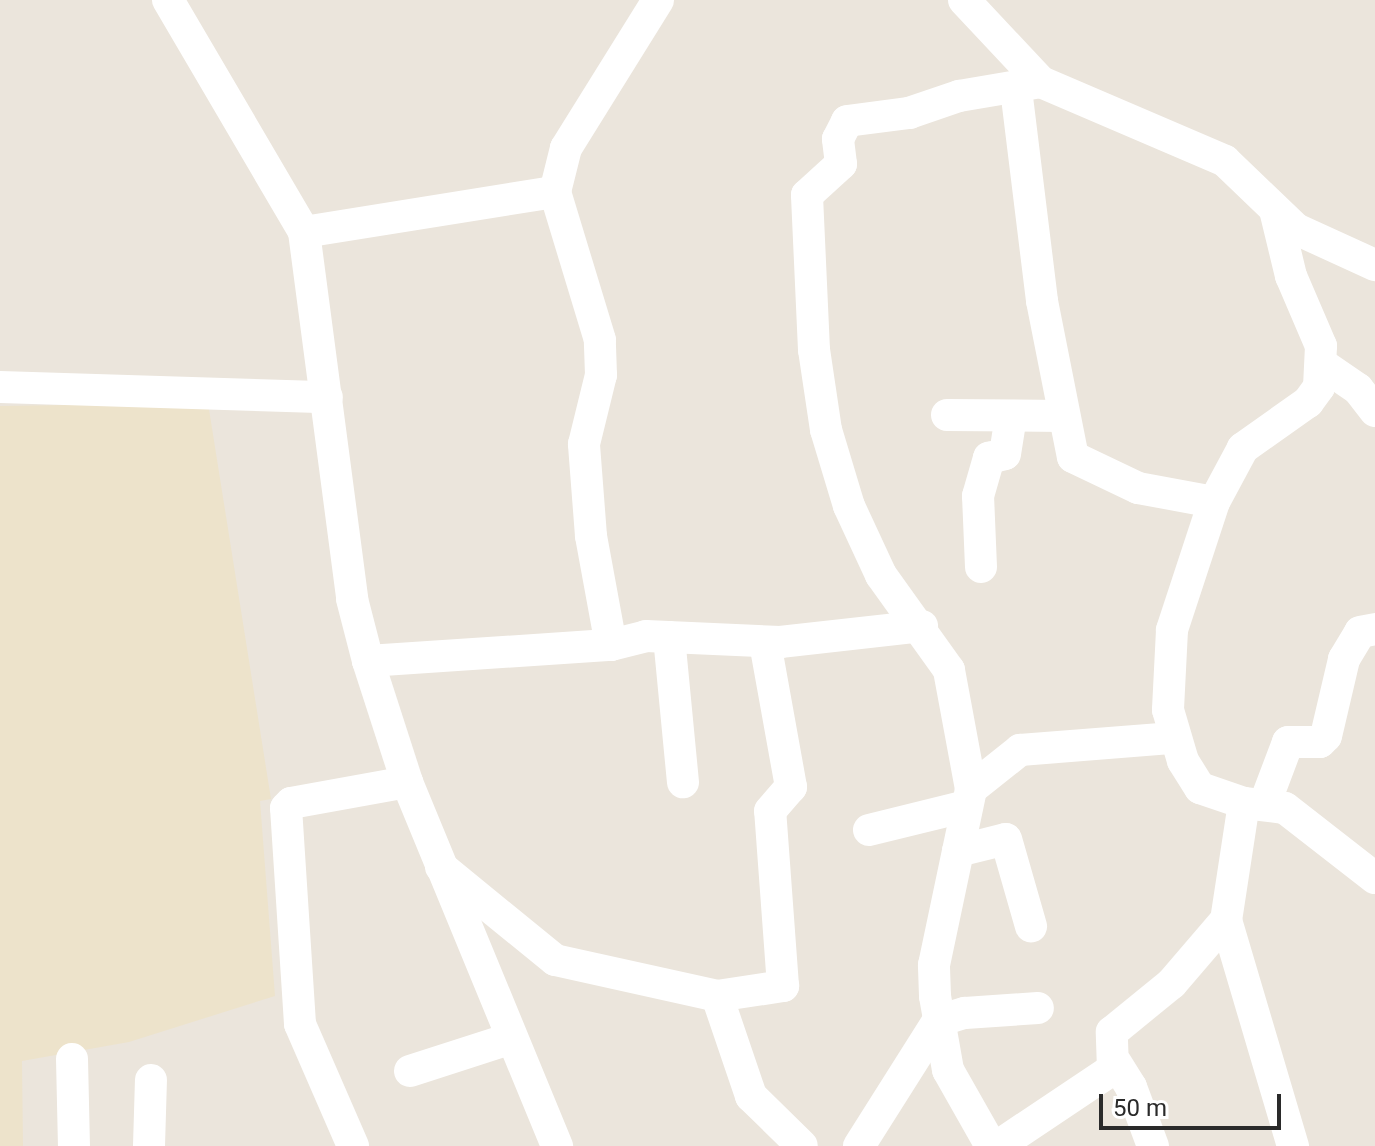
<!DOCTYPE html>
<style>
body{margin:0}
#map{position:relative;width:1375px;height:1146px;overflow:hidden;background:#ebe5dc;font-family:Roboto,sans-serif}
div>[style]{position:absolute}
.education>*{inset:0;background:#ede3cb}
.minor>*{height:32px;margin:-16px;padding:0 16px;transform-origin:16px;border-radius:16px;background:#fff}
span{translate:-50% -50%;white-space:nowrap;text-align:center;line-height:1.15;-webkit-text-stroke:8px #fff;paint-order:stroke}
.scale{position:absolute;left:1099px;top:1094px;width:182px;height:36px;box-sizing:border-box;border:4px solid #2a2a2a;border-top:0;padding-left:10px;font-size:24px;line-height:28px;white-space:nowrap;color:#2a2a2a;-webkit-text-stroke:6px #fff;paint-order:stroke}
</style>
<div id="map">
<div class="education">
<div style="clip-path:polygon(208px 403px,271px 799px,260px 801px,275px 996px,129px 1042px,22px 1061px,23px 1146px,0 1146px,0 406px)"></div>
</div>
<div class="minor">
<div style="left:168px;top:0;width:269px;rotate:59.6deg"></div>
<div style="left:304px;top:232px;width:370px;rotate:82.5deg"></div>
<div style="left:352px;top:599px;width:64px;rotate:75.5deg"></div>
<div style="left:368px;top:661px;width:127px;rotate:72.1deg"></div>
<div style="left:407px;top:782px;width:394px;rotate:67.6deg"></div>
<div style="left:964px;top:0;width:112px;rotate:46.8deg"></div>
<div style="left:1041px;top:82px;width:200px;rotate:23.2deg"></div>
<div style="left:1225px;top:161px;width:98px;rotate:43.8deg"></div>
<div style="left:1296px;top:229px;width:87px;rotate:24.5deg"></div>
<div style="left:1016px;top:89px;width:214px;rotate:83deg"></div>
<div style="left:1042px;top:301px;width:159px;rotate:78.8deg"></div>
<div style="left:1073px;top:457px;width:72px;rotate:25.5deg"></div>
<div style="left:1138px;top:488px;width:77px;rotate:10.4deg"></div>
<div style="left:1276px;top:214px;width:64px;rotate:76.4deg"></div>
<div style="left:1291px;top:276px;width:76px;rotate:66.8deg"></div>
<div style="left:1321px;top:346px;width:41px;rotate:92.8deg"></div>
<div style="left:1319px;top:387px;width:19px;rotate:126deg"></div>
<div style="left:1308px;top:402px;width:80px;rotate:144.7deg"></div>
<div style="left:1243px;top:448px;width:61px;rotate:118.2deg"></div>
<div style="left:1214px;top:502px;width:135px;rotate:108.2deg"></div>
<div style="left:1172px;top:630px;width:80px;rotate:92.9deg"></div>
<div style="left:1168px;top:710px;width:53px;rotate:73.6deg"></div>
<div style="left:1183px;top:761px;width:32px;rotate:58deg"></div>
<div style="left:1200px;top:788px;width:46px;rotate:18.8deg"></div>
<div style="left:1244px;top:803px;width:41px;rotate:7deg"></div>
<div style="left:1285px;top:808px;width:114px;rotate:37.9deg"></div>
<div style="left:304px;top:232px;width:254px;rotate:-9.1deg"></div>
<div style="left:1323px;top:365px;width:42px;rotate:34.4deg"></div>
<div style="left:1358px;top:389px;width:28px;rotate:52deg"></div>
<div style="left:0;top:387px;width:327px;rotate:1.8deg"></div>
<div style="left:947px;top:415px;width:117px;rotate:0.5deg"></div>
<div style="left:981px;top:567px;width:71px;rotate:-92.4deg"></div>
<div style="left:978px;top:496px;width:40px;rotate:-74deg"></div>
<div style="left:989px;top:458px;width:16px;rotate:-14deg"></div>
<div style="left:1005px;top:454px;width:38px;rotate:-81deg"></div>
<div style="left:669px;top:637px;width:146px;rotate:84.5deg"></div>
<div style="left:611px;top:645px;width:111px;rotate:-100.4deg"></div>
<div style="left:591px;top:536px;width:92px;rotate:-94.4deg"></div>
<div style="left:584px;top:444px;width:71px;rotate:-76.2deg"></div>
<div style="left:601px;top:375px;width:35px;rotate:-92deg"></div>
<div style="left:600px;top:340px;width:155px;rotate:-106.9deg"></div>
<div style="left:555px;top:192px;width:45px;rotate:-76deg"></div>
<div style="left:566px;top:148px;width:174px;rotate:-58.1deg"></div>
<div style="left:368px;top:661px;width:244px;rotate:-3.8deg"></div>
<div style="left:611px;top:645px;width:36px;rotate:-14deg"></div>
<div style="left:646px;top:636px;width:134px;rotate:2.6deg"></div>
<div style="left:780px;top:642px;width:143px;rotate:-6.4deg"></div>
<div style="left:971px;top:789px;width:121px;rotate:-100.5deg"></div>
<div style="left:949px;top:670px;width:117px;rotate:-125.6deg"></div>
<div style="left:881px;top:575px;width:76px;rotate:-114.9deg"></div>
<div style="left:849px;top:506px;width:79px;rotate:-106.8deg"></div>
<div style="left:826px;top:430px;width:81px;rotate:-98.5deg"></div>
<div style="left:814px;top:350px;width:155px;rotate:-92.6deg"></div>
<div style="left:807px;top:195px;width:46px;rotate:-42.4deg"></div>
<div style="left:841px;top:164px;width:25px;rotate:-97deg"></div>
<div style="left:838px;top:139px;width:20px;rotate:-63deg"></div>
<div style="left:847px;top:121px;width:63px;rotate:-7.4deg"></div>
<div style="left:909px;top:113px;width:53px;rotate:-18.8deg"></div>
<div style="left:959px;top:96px;width:83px;rotate:-9.7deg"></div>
<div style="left:1244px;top:803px;width:118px;rotate:98.7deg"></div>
<div style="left:1226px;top:920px;width:236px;rotate:73.5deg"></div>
<div style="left:1265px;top:803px;width:65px;rotate:-69.3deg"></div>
<div style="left:1288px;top:742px;width:32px"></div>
<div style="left:1320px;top:742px;width:8px;rotate:-45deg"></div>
<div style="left:1326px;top:736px;width:79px;rotate:-76.8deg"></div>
<div style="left:1344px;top:659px;width:31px;rotate:-59deg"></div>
<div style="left:1360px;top:632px;width:15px;rotate:-11deg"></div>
<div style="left:869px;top:830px;width:101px;rotate:-13.8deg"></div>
<div style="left:958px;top:851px;width:49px;rotate:-14deg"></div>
<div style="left:1006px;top:839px;width:91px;rotate:74deg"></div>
<div style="left:441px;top:867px;width:147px;rotate:39.2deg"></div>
<div style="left:555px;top:960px;width:166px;rotate:12.5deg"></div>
<div style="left:717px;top:996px;width:106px;rotate:71.2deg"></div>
<div style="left:751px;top:1096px;width:71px;rotate:44.4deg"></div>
<div style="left:717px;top:996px;width:67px;rotate:-8.6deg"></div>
<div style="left:783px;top:986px;width:175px;rotate:-94.2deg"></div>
<div style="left:770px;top:811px;width:32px;rotate:-49deg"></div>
<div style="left:791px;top:787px;width:146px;rotate:-100.2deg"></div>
<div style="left:72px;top:1059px;width:87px;rotate:88.7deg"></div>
<div style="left:1116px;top:1063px;width:28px;rotate:58deg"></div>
<div style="left:1131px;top:1087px;width:63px;rotate:69.6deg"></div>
<div style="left:410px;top:1071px;width:107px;rotate:-17.9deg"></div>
<div style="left:149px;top:1146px;width:66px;rotate:-88.3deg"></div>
<div style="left:353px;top:1146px;width:133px;rotate:-113.5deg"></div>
<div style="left:300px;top:1024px;width:216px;rotate:-93.7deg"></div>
<div style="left:286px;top:808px;width:7px;rotate:-45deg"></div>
<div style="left:291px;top:803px;width:118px;rotate:-10.3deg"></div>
<div style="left:859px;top:1146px;width:148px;rotate:-57.7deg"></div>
<div style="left:938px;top:1021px;width:28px;rotate:-17deg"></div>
<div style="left:965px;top:1013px;width:73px;rotate:-3.9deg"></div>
<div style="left:991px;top:1146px;width:87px;rotate:-119.5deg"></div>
<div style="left:948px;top:1070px;width:75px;rotate:-100deg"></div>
<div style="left:935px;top:996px;width:31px;rotate:-92deg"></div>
<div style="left:934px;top:965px;width:180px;rotate:-78.1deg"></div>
<div style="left:971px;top:789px;width:63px;rotate:-38.5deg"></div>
<div style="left:1020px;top:750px;width:154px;rotate:-4.5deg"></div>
<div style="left:998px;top:1146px;width:138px;rotate:-33.8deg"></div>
<div style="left:1113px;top:1069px;width:37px;rotate:-92deg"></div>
<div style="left:1112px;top:1032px;width:77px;rotate:-39.2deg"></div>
<div style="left:1172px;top:983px;width:83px;rotate:-49.4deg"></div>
</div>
<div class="scale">50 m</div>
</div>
